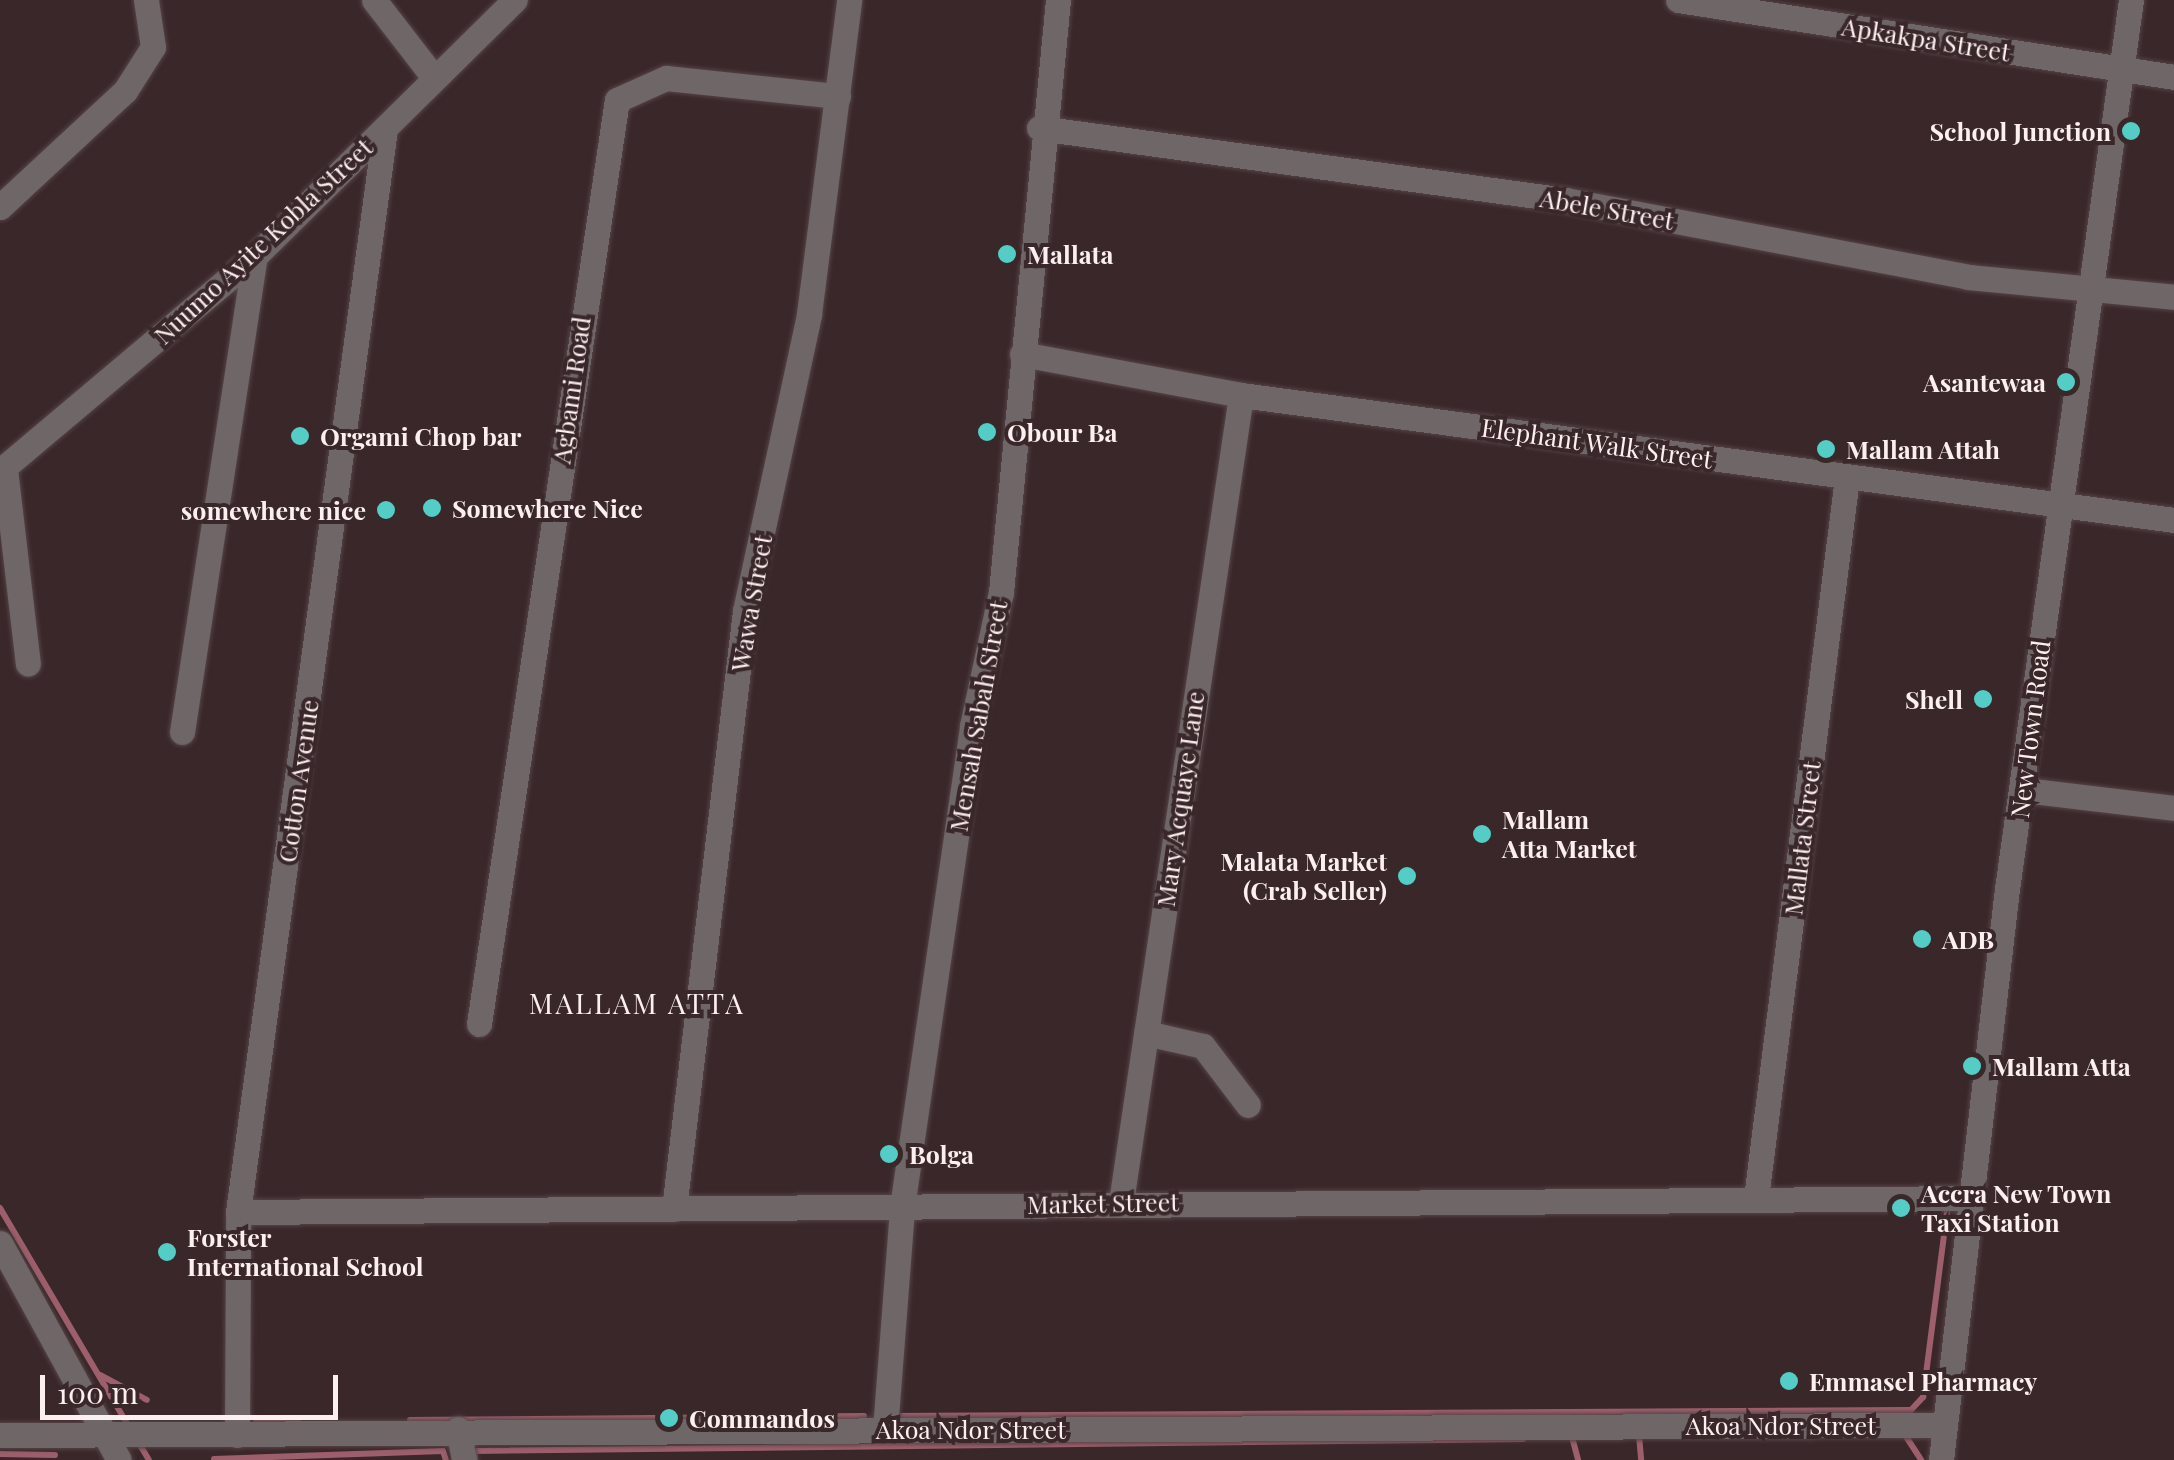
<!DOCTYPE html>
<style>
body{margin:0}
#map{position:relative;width:2174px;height:1460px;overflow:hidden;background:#3a272a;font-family:"Playfair Display",serif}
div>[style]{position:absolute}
.stream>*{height:6px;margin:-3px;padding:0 3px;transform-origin:3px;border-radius:3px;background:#9d5f6b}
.roads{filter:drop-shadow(0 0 2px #554346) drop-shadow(0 0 2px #554346)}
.minor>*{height:25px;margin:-12.5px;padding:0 12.5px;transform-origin:12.5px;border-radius:12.5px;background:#6f6667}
.dots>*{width:28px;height:28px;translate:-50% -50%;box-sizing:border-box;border:5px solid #3a272a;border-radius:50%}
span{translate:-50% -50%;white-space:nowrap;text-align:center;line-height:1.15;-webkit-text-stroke:8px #3a272a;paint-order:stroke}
.street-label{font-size:25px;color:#fceff0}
.poi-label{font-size:25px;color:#fceff0;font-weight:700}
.right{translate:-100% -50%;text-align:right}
.left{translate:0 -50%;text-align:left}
.neighbourhood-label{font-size:28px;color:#fceff0;letter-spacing:2.5px}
.scale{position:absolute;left:40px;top:1375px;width:298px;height:45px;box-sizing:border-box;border:5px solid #fceff0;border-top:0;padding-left:12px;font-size:30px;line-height:35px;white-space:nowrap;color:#fceff0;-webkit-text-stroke:8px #3a272a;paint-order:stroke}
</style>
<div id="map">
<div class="stream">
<div style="left:0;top:1208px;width:256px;rotate:59.5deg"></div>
<div style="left:100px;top:1375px;width:53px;rotate:28deg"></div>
<div style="left:897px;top:1416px;width:1014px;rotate:-0.34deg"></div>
<div style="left:1911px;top:1410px;width:18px;rotate:-47deg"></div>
<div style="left:1923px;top:1397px;width:187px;rotate:-82.6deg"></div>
<div style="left:410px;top:1420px;width:454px;rotate:-0.5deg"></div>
<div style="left:256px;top:1421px;width:42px"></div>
<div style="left:1639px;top:1435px;width:25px;rotate:85deg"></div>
<div style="left:1905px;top:1435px;width:30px;rotate:57deg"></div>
<div style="left:1572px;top:1437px;width:24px;rotate:75deg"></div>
<div style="left:137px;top:1440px;width:23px;rotate:59deg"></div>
<div style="left:0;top:1454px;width:55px;rotate:1deg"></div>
<div style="left:214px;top:1459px;width:229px;rotate:-2deg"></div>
<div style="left:443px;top:1451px;width:9px;rotate:72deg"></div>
<div style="left:475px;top:1459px;width:8px;rotate:-97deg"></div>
<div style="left:474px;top:1451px;width:1049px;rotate:-0.66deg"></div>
</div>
<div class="roads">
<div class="minor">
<div style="left:374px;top:0;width:95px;rotate:52.3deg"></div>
<div style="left:1678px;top:0;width:502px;rotate:8.82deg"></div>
<div style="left:1039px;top:128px;width:532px;rotate:7.78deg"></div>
<div style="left:1566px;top:200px;width:409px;rotate:10.8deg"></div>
<div style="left:1968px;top:277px;width:207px;rotate:5.5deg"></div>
<div style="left:0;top:207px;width:171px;rotate:-42.9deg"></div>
<div style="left:125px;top:91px;width:52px;rotate:-57.5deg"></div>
<div style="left:153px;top:47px;width:48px;rotate:-98.5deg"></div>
<div style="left:1022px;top:354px;width:223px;rotate:10.6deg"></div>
<div style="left:1241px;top:395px;width:941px;rotate:7.63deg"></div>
<div style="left:5px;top:469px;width:196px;rotate:83.3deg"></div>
<div style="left:0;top:471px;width:334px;rotate:-40.1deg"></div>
<div style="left:255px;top:256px;width:365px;rotate:-44.6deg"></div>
<div style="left:182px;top:732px;width:482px;rotate:-81.3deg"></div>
<div style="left:2024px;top:790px;width:151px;rotate:6.8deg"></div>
<div style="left:479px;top:1024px;width:934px;rotate:-81.51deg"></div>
<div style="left:617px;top:100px;width:54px;rotate:-24.2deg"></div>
<div style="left:666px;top:78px;width:173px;rotate:6deg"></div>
<div style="left:1146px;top:1033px;width:58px;rotate:12.8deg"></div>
<div style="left:1203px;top:1046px;width:74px;rotate:52.7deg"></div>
<div style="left:1756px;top:1198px;width:726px;rotate:-82.8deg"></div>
<div style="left:1121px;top:1202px;width:816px;rotate:-81.54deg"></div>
<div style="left:674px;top:1209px;width:602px;rotate:-83.23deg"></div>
<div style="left:745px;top:611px;width:304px;rotate:-77.8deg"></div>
<div style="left:809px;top:314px;width:317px;rotate:-82.7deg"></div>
<div style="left:238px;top:1212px;width:1730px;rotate:-0.46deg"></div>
<div style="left:0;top:1243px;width:247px;rotate:61.3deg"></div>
<div style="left:458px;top:1429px;width:32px;rotate:79deg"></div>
<div style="left:885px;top:1430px;width:224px;rotate:-85.6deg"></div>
<div style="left:902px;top:1207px;width:486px;rotate:-81.7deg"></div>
<div style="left:972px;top:726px;width:137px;rotate:-77.8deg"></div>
<div style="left:1001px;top:592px;width:595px;rotate:-84.5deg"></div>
<div style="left:0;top:1435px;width:1941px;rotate:-0.3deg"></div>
<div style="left:237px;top:1435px;width:223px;rotate:-89.7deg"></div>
<div style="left:238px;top:1212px;width:1093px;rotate:-82.27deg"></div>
<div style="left:1941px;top:1460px;width:575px;rotate:-83.41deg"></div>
<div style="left:2007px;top:889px;width:898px;rotate:-82.06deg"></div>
</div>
</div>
<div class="dots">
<div style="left:2131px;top:131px;background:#54cdc7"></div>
<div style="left:1007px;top:254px;background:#54cdc7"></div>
<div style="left:2066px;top:382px;background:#54cdc7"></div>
<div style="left:987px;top:432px;background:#54cdc7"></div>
<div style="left:300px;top:436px;background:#54cdc7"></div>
<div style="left:1826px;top:449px;background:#54cdc7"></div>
<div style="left:432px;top:508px;background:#54cdc7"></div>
<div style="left:386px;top:510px;background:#54cdc7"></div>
<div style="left:1983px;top:699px;background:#54cdc7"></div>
<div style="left:1482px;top:834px;background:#54cdc7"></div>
<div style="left:1407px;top:876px;background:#54cdc7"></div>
<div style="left:1922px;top:939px;background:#54cdc7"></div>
<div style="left:1972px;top:1066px;background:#54cdc7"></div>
<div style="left:889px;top:1154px;background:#54cdc7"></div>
<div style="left:1901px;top:1208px;background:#54cdc7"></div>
<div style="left:167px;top:1252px;background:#54cdc7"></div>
<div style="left:1789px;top:1381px;background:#54cdc7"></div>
<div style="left:669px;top:1418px;background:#54cdc7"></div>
</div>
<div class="street-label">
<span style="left:1926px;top:39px;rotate:9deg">Apkakpa Street</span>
<span style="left:1607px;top:209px;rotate:10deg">Abele Street</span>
<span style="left:263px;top:241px;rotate:-43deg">Nuumo Ayite Kobla Street</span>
<span style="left:571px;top:390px;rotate:-82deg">Agbami Road</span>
<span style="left:1597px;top:443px;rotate:8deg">Elephant Walk Street</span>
<span style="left:751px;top:603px;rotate:-80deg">Wawa Street</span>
<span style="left:978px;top:716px;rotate:-80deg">Mensah Sabah Street</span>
<span style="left:2030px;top:729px;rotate:-83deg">New Town Road</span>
<span style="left:298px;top:781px;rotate:-82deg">Cotton Avenue</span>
<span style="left:1180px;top:799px;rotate:-82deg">Mary Acquaye Lane</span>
<span style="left:1802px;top:838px;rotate:-83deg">Mallata Street</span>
<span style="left:1103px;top:1203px;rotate:-1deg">Market Street</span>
<span style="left:1781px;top:1425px">Akoa Ndor Street</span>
<span style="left:971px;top:1429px">Akoa Ndor Street</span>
</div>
<div class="poi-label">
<span class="right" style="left:2111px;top:131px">School Junction</span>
<span class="left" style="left:1027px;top:254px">Mallata</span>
<span class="right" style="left:2046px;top:382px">Asantewaa</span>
<span class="left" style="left:1007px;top:432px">Obour Ba</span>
<span class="left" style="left:320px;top:436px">Orgami Chop bar</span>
<span class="left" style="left:1846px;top:449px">Mallam Attah</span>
<span class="left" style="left:452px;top:508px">Somewhere Nice</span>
<span class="right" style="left:366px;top:510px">somewhere nice</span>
<span class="right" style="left:1963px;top:699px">Shell</span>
<span class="left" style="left:1502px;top:834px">Mallam<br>Atta Market</span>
<span class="right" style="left:1387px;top:876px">Malata Market<br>(Crab Seller)</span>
<span class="left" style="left:1942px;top:939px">ADB</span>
<span class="left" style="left:1992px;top:1066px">Mallam Atta</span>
<span class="left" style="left:909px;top:1154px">Bolga</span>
<span class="left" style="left:1921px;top:1208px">Accra New Town<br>Taxi Station</span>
<span class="left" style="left:187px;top:1252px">Forster<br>International School</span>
<span class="left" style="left:1809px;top:1381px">Emmasel Pharmacy</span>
<span class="left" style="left:689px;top:1418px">Commandos</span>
</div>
<div class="neighbourhood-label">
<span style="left:637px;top:1003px">MALLAM ATTA</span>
</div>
<div class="scale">100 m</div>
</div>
